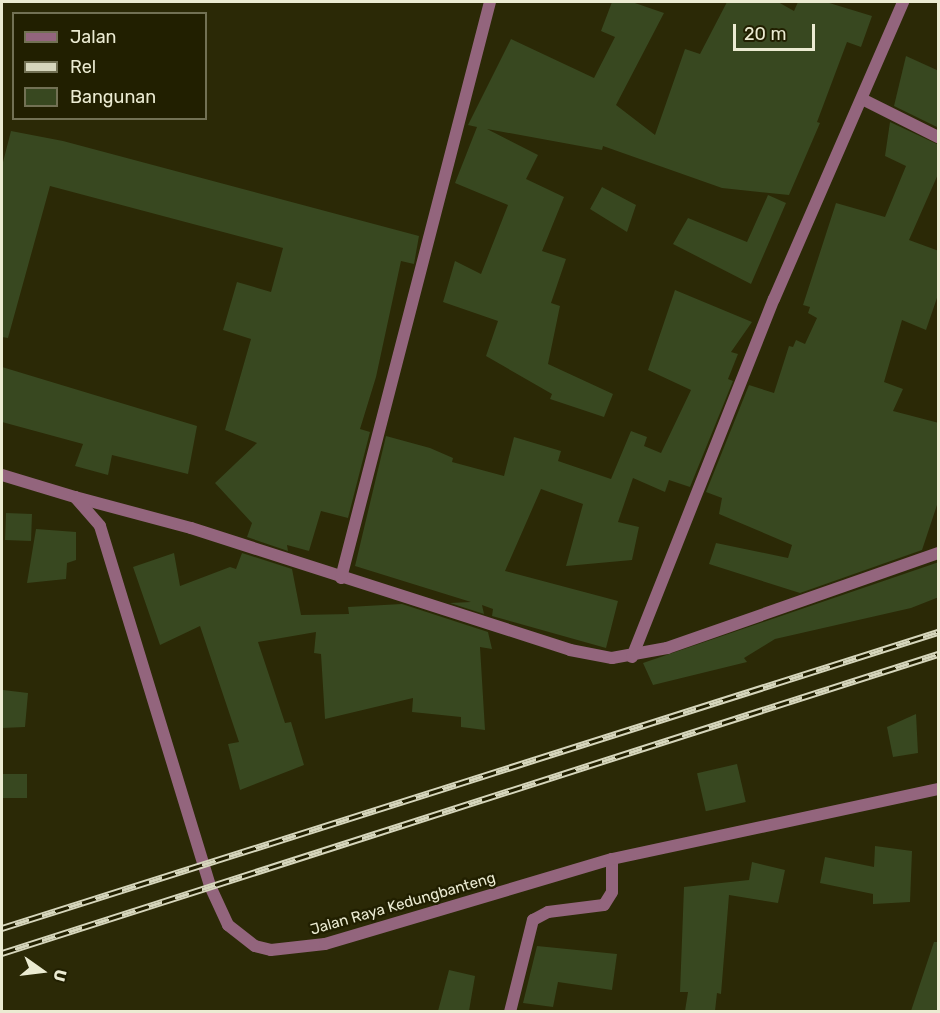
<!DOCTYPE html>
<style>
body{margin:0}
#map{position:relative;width:940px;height:1013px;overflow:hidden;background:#2b2906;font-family:Rubik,sans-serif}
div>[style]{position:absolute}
.building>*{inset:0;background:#384820;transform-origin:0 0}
.minor>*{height:12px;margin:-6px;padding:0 6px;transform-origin:6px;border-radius:6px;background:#93657d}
.tertiary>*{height:12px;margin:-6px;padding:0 6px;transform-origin:6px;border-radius:6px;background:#93657d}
.rail>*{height:7px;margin-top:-3.5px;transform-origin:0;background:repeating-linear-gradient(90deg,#211f00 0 14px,#d6d6bc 0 28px);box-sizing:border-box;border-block:2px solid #d6d6bc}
span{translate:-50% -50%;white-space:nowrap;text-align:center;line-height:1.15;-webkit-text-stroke:5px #211f00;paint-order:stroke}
.street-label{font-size:15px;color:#ebebd2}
.frame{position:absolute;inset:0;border:3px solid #ebebd2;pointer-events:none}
.legend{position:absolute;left:12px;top:12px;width:195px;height:108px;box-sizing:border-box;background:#211f00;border:2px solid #727154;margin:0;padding:8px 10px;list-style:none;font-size:18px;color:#ebebd2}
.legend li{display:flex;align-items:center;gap:12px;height:30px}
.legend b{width:30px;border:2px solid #727154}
.north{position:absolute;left:12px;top:941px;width:60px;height:60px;-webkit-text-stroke:4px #211f00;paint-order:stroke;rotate:104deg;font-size:16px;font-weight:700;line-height:24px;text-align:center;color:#ebebd2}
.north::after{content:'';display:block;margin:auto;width:21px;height:27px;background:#ebebd2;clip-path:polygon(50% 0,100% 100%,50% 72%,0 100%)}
.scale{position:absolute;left:733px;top:24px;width:82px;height:27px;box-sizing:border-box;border:3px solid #ebebd2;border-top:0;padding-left:8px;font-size:18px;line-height:21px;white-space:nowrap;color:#ebebd2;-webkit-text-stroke:4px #211f00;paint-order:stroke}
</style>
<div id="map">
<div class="building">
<div style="clip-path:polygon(612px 2px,632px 2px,664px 13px,616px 105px,655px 135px,685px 49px,700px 54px,727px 2px,778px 2px,794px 11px,798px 2px,826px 2px,872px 16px,861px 47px,847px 42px,817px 122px,820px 123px,789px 195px,722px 188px,603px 146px,602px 150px,487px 129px,538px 155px,526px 179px,564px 197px,542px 251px,566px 259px,551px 303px,560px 306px,548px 364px,613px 394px,604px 417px,550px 399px,552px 394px,486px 356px,498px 321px,443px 302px,455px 261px,481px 274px,508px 205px,455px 183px,477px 127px,468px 125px,511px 39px,594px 78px,615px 37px,601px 31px)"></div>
<div style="clip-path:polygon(906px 56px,939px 71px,939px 128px,894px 106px)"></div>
<div style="clip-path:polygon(890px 122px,939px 145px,939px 172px,909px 240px,939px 251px,939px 292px,926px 330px,902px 320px,884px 382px,903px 389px,893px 411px,939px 423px,939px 499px,922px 550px,800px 593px,709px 564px,716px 543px,788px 558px,792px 545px,719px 514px,722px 498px,706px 492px,749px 385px,774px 393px,789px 346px,793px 347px,796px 340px,805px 344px,817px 318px,808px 313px,810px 307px,803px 305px,836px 203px,885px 217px,906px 166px,885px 156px)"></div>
<div style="clip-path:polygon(11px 131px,63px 141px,419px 236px,414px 264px,401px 261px,376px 377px,360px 429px,370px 432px,348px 518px,321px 511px,309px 551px,287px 545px,288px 551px,247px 537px,252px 523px,215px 483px,257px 443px,225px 430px,251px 339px,223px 330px,237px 282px,271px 292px,283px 248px,50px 186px,8px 338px,2px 337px,2px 166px)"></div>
<div style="clip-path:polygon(602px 187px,636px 205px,627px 232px,590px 209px)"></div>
<div style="clip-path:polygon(768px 195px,786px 203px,751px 284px,673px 244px,688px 218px,747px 242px)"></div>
<div style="clip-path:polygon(675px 290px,752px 322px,731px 352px,738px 354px,728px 379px,733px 381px,690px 487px,669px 480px,665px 492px,633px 478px,618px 522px,639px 527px,632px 560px,566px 566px,583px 504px,541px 489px,505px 571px,618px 601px,606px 648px,492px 616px,493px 609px,482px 605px,484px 614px,450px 603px,471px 602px,355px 566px,386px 436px,430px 448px,453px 458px,452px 462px,504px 476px,514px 437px,561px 451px,558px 461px,611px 479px,631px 431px,647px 437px,644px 446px,661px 453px,691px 390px,648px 370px)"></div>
<div style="clip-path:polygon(2px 367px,197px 426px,188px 474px,112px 455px,108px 475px,75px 466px,83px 444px,2px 422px)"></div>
<div style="left:6px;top:513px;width:26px;height:27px;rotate:2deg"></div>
<div style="clip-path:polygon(36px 529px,76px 532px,76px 560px,67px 563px,66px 579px,27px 583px)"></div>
<div style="clip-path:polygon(174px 553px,180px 586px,230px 567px,236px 569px,242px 553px,292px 569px,301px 615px,349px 614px,348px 607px,402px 604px,488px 632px,492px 649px,480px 647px,485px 730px,461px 727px,461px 717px,412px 712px,413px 698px,325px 719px,321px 654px,314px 653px,316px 632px,258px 642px,285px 723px,291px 722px,304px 765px,240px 790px,228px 744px,239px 742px,200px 626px,160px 645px,133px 567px)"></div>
<div style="clip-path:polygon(939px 562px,939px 597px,911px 608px,775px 639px,744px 658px,747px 662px,653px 685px,643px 663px)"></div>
<div style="clip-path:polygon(3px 690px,28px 693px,25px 727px,2px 728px)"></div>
<div style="clip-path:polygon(916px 714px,918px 753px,893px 757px,887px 727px)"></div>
<div style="left:737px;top:764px;width:39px;height:41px;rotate:77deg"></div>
<div style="left:2px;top:774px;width:25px;height:24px"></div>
<div style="clip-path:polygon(875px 846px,912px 851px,910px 902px,873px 904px,873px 894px,820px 883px,825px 857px,874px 867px)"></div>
<div style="clip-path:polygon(752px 862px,785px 870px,778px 903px,729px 895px,721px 994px,717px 993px,715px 1011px,685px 1011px,688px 992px,680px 992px,684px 887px,749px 880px)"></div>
<div style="clip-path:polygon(934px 942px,939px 942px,939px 1011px,911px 1011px)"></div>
<div style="clip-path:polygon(537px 946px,617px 954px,612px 990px,558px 982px,553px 1007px,523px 1003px)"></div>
<div style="clip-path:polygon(449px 970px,475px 976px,469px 1011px,438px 1011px)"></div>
</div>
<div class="minor">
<div style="left:862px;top:99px;width:85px;rotate:26.6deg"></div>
<div style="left:75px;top:497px;width:120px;rotate:15deg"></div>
<div style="left:191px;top:528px;width:398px;rotate:17.8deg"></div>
<div style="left:570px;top:650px;width:43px;rotate:10.8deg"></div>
<div style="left:612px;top:658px;width:56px;rotate:-10.3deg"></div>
<div style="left:667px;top:648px;width:287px;rotate:-19.3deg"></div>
<div style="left:341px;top:578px;width:595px;rotate:-75.5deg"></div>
<div style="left:632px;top:657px;width:385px;rotate:-68.4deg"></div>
<div style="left:774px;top:299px;width:324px;rotate:-66.5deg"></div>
<div style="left:510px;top:1012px;width:95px;rotate:-76deg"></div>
<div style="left:533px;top:920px;width:17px;rotate:-28deg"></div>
<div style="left:548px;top:912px;width:56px;rotate:-7.1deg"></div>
<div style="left:604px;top:905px;width:15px;rotate:-58deg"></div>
<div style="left:612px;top:892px;width:33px;rotate:-90deg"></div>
</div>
<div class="tertiary">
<div style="left:2px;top:475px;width:76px;rotate:16.8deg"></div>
<div style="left:75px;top:497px;width:38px;rotate:49deg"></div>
<div style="left:100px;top:526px;width:376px;rotate:73deg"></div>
<div style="left:210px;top:886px;width:43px;rotate:65.2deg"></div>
<div style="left:228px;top:925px;width:34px;rotate:38deg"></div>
<div style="left:255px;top:946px;width:16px;rotate:14deg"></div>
<div style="left:271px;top:950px;width:54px;rotate:-6.3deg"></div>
<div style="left:325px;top:944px;width:299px;rotate:-16.5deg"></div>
<div style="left:612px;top:859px;width:333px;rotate:-12.1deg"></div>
</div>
<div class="rail">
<div style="left:2px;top:928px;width:982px;rotate:-17.55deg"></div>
<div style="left:2px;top:953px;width:983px;rotate:-17.72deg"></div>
</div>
<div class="street-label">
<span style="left:403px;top:904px;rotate:-16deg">Jalan Raya Kedungbanteng</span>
</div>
<div class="frame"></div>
<ul class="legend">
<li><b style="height:8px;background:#93657d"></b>Jalan</li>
<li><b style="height:8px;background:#d6d6bc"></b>Rel</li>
<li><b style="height:16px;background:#384820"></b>Bangunan</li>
</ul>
<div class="north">U</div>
<div class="scale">20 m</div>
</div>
